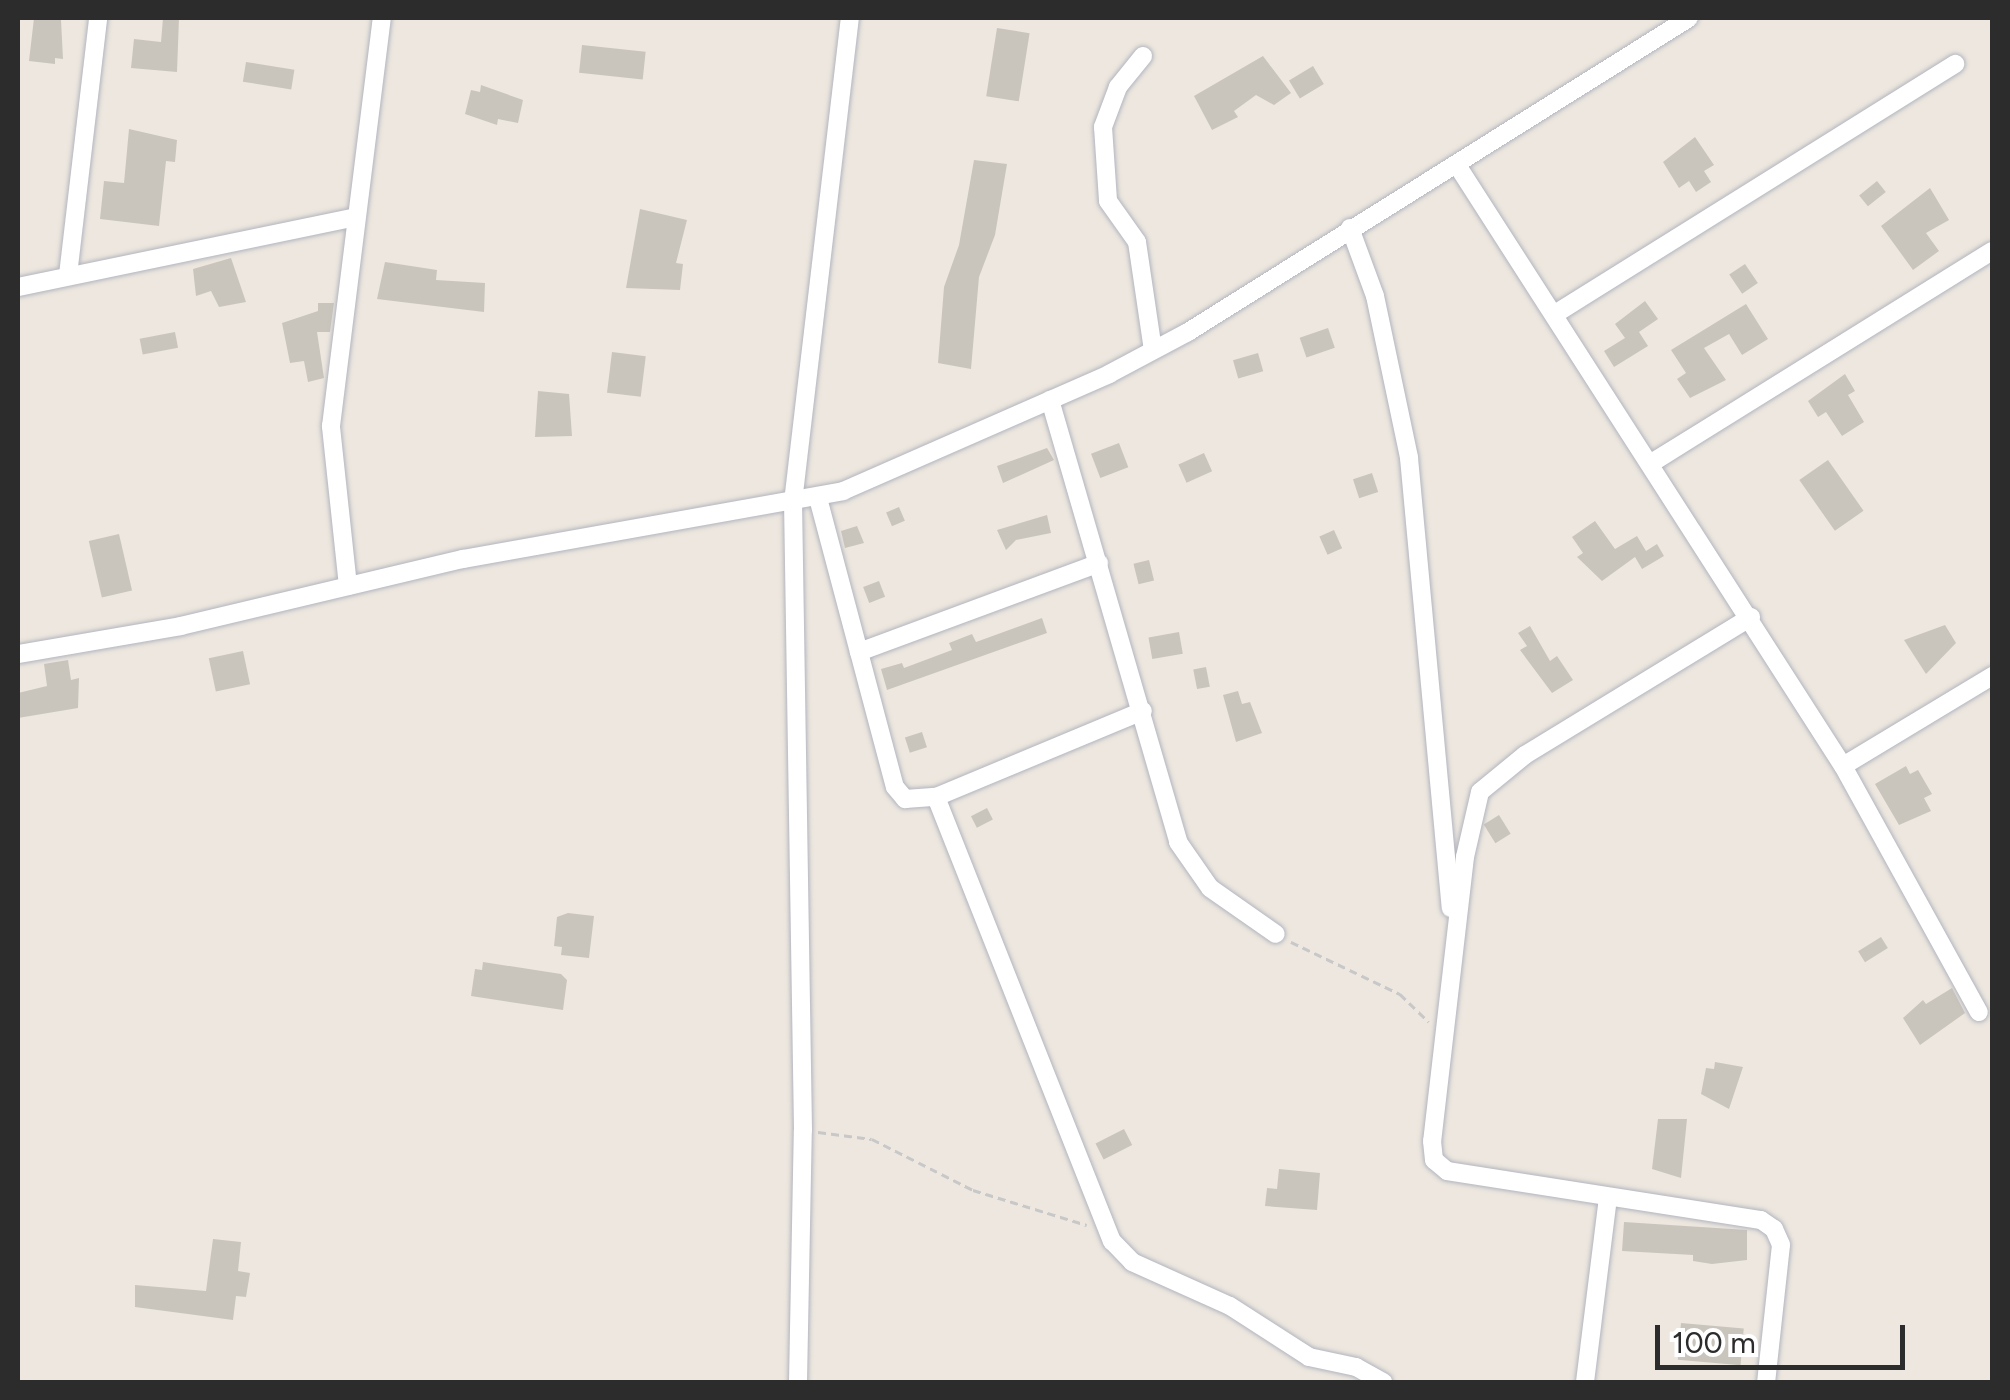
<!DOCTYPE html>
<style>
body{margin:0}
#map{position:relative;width:2010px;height:1400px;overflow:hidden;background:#ede7df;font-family:Figtree,sans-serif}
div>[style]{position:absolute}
.building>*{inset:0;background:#c9c5bd;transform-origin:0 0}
.path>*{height:2.5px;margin-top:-1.25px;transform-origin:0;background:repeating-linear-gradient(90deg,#c8c8c8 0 8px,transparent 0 13px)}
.roads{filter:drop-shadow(0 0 2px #b2b5bf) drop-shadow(0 0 2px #b2b5bf)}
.street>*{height:18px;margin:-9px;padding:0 9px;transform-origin:9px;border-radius:9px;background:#fff}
span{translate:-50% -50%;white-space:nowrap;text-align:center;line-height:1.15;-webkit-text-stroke:9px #fff;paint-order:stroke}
.frame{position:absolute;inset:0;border:20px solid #2c2c2c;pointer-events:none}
.scale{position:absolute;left:1655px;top:1325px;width:250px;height:45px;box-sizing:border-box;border:5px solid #2c2c2c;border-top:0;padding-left:12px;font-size:30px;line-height:35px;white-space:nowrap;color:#2c2c2c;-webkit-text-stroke:8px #fff;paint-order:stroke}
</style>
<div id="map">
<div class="building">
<div style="clip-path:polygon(34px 18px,61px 20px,63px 59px,55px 58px,55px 64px,29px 61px)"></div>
<div style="clip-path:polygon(163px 18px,179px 18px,177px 72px,131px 68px,134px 39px,161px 42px)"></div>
<div style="left:997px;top:28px;width:33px;height:69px;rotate:9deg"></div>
<div style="left:582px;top:45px;width:64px;height:28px;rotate:6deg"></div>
<div style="clip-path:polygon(1263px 56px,1291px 93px,1274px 105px,1256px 95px,1234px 111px,1238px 117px,1212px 130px,1194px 96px)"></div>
<div style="left:246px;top:62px;width:49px;height:20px;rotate:9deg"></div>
<div style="left:1313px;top:66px;width:21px;height:28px;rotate:59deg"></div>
<div style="clip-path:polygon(481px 85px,523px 100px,518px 123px,498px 119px,497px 125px,465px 114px,471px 90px,480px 92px)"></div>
<div style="clip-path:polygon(129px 129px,177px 140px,175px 162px,166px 161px,159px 226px,100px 219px,104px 181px,124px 183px)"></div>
<div style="clip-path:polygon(1695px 137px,1714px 165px,1704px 171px,1711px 182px,1696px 192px,1689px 181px,1679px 188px,1663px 162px)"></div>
<div style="clip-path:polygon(974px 160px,1007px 164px,995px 235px,979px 277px,971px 369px,938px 363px,944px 287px,959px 245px)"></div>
<div style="left:1877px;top:181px;width:14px;height:23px;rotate:51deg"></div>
<div style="clip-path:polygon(1930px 188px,1949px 220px,1926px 233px,1939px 251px,1913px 270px,1881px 226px)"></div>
<div style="clip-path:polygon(640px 209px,687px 220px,676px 263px,683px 264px,680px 290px,626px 288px)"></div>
<div style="clip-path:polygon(231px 258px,246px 302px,219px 307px,211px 291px,196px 296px,193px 269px)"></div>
<div style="clip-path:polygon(385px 262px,437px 270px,436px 280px,485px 283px,484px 312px,377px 299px)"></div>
<div style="left:1745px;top:264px;width:23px;height:19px;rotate:56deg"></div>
<div style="clip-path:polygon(1645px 301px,1658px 319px,1639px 332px,1648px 346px,1614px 367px,1604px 351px,1625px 338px,1615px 324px)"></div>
<div style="clip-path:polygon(318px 303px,334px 303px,330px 332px,317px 332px,324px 378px,308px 382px,304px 361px,290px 363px,282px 323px,318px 311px)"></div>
<div style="clip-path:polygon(1746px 304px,1768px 339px,1742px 355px,1729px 334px,1704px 348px,1726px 380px,1690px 398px,1677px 379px,1686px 373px,1671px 350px)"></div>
<div style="left:1328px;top:328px;width:21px;height:30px;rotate:71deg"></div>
<div style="left:175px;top:332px;width:16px;height:36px;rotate:79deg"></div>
<div style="left:612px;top:352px;width:34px;height:41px;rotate:7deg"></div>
<div style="left:1258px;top:353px;width:19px;height:26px;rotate:74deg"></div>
<div style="clip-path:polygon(1845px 374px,1855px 391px,1848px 395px,1864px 422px,1842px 436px,1826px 412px,1818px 417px,1808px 401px)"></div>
<div style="clip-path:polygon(538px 391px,569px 394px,572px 436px,535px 437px)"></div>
<div style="left:1119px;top:443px;width:26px;height:30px;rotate:69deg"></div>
<div style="clip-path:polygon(1047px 448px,1054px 460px,1003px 483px,997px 466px)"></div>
<div style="left:1204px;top:453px;width:20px;height:28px;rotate:66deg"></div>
<div style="left:1828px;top:460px;width:62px;height:35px;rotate:55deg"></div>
<div style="left:1372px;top:473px;width:20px;height:20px;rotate:72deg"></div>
<div style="left:899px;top:507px;width:15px;height:14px;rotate:67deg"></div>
<div style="clip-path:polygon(1047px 515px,1051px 533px,1016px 540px,1006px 550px,997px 530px)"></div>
<div style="clip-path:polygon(1595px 521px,1615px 549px,1637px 536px,1646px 551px,1657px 544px,1664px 556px,1642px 569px,1635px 557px,1602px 581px,1577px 557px,1583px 553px,1572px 537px)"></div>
<div style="clip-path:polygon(857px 526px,864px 543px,845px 548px,841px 531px)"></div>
<div style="left:1334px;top:530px;width:20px;height:16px;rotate:66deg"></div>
<div style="left:119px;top:534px;width:58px;height:31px;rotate:77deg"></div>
<div style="left:1149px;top:560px;width:21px;height:16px;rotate:76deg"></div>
<div style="left:879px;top:581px;width:17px;height:17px;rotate:69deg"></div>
<div style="clip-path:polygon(1042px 618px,1047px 633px,887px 690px,881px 669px,902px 663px,904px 668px,952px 650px,949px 643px,972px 634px,976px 642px)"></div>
<div style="clip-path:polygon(1945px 625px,1956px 643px,1926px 674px,1904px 640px)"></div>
<div style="clip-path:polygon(1530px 626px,1550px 661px,1557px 656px,1573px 680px,1552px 693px,1520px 650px,1527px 646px,1518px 633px)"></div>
<div style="left:1179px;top:632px;width:22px;height:31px;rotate:80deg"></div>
<div style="left:243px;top:651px;width:34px;height:35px;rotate:78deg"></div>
<div style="clip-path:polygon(68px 660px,71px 680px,79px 678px,78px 708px,18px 718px,18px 693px,47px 686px,44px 664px)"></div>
<div style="left:1206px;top:667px;width:20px;height:13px;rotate:79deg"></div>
<div style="clip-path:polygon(1238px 691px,1242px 704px,1250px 702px,1262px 733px,1236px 742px,1223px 695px)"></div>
<div style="left:922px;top:732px;width:16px;height:18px;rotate:72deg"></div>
<div style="clip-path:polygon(1906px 766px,1910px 774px,1918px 770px,1932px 794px,1924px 798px,1931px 811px,1899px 825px,1875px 784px)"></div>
<div style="left:987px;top:808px;width:13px;height:18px;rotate:63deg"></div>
<div style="left:1499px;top:815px;width:22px;height:18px;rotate:58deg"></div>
<div style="clip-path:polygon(568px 913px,594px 916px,589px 958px,561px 955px,562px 947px,554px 946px,557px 917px)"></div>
<div style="left:1881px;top:937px;width:13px;height:27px;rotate:58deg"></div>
<div style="clip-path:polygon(483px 962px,561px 974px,567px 980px,563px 1010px,471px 996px,475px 969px,482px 970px)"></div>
<div style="clip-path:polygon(1952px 988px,1965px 1013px,1920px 1045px,1903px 1018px,1923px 1000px,1926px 1004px)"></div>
<div style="clip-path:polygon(1715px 1062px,1743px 1067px,1729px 1109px,1701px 1094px,1706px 1068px,1714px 1069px)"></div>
<div style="clip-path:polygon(1658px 1119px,1687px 1119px,1681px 1178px,1652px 1169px)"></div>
<div style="left:1124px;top:1129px;width:18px;height:32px;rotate:63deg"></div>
<div style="clip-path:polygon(1279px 1169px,1320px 1173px,1317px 1210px,1265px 1206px,1267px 1188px,1277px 1189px)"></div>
<div style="clip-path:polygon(1624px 1222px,1747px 1230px,1747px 1260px,1712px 1264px,1693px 1261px,1693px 1255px,1622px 1251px)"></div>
<div style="clip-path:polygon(213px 1239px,241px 1242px,238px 1271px,250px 1273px,246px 1297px,236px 1296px,233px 1320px,135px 1307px,135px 1285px,206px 1291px)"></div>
<div style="left:1681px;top:1323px;width:63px;height:37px;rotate:5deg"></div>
</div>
<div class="path">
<div style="left:1291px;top:942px;width:121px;rotate:25.5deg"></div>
<div style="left:1400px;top:994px;width:40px;rotate:44deg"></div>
<div style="left:818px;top:1132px;width:54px;rotate:7.4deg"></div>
<div style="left:872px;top:1139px;width:113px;rotate:26.8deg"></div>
<div style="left:973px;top:1190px;width:119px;rotate:17.1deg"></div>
</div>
<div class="roads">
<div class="street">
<div style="left:1143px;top:56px;width:40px;rotate:129deg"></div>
<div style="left:1118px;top:87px;width:43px;rotate:110.6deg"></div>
<div style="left:1103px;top:127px;width:74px;rotate:86.1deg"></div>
<div style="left:1108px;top:201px;width:50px;rotate:54.7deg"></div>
<div style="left:1137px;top:242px;width:109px;rotate:81.6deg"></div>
<div style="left:1457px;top:165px;width:714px;rotate:57.29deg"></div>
<div style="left:1843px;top:766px;width:281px;rotate:61.1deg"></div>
<div style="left:1350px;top:228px;width:72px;rotate:69.8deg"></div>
<div style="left:1375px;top:296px;width:166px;rotate:78.1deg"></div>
<div style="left:1409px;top:458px;width:452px;rotate:84.7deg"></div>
<div style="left:68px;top:275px;width:259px;rotate:-83.3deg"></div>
<div style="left:18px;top:287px;width:345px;rotate:-11.7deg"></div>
<div style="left:1555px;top:314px;width:472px;rotate:-32deg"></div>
<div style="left:1050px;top:400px;width:460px;rotate:73.8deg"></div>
<div style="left:1178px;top:842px;width:56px;rotate:55.2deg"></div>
<div style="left:1210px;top:888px;width:80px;rotate:34.9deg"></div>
<div style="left:1653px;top:462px;width:399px;rotate:-31.9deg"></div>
<div style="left:818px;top:498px;width:299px;rotate:75.1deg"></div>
<div style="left:895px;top:787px;width:16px;rotate:50deg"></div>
<div style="left:905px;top:799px;width:31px;rotate:-4deg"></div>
<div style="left:936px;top:797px;width:224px;rotate:-22.6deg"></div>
<div style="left:348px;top:586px;width:161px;rotate:-96.1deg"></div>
<div style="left:331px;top:426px;width:411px;rotate:-82.9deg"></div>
<div style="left:1751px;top:617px;width:265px;rotate:148.6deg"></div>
<div style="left:1525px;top:755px;width:58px;rotate:140.6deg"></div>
<div style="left:1480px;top:792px;width:67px;rotate:103deg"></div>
<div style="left:1465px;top:857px;width:286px;rotate:96.6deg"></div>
<div style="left:1432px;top:1141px;width:19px;rotate:84deg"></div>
<div style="left:1434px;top:1160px;width:17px;rotate:40deg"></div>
<div style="left:1447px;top:1171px;width:318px;rotate:8.9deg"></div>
<div style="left:1761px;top:1220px;width:16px;rotate:35deg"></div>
<div style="left:1774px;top:1229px;width:17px;rotate:66deg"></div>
<div style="left:1781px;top:1245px;width:138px;rotate:96.2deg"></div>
<div style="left:859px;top:652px;width:256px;rotate:-20.3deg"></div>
<div style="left:18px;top:654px;width:165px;rotate:-9.7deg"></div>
<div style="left:181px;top:626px;width:290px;rotate:-13.4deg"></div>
<div style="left:463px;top:559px;width:386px;rotate:-10.1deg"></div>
<div style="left:843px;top:491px;width:291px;rotate:-23.7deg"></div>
<div style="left:1109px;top:374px;width:89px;rotate:-28deg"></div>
<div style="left:1188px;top:332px;width:591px;rotate:-32.08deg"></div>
<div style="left:1843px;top:766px;width:174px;rotate:-31.1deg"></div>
<div style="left:936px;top:797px;width:478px;rotate:68.4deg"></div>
<div style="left:1112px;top:1241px;width:29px;rotate:46deg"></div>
<div style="left:1132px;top:1262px;width:107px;rotate:24.2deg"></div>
<div style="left:1230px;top:1306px;width:94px;rotate:32.8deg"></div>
<div style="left:1309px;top:1357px;width:48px;rotate:12deg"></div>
<div style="left:1356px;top:1367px;width:31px;rotate:29deg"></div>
<div style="left:798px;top:1382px;width:252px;rotate:-88.9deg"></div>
<div style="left:803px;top:1130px;width:628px;rotate:-90.91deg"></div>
<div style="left:793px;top:502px;width:487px;rotate:-83.3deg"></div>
<div style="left:1585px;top:1382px;width:186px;rotate:-82.9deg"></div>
</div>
</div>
<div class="frame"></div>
<div class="scale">100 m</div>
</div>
